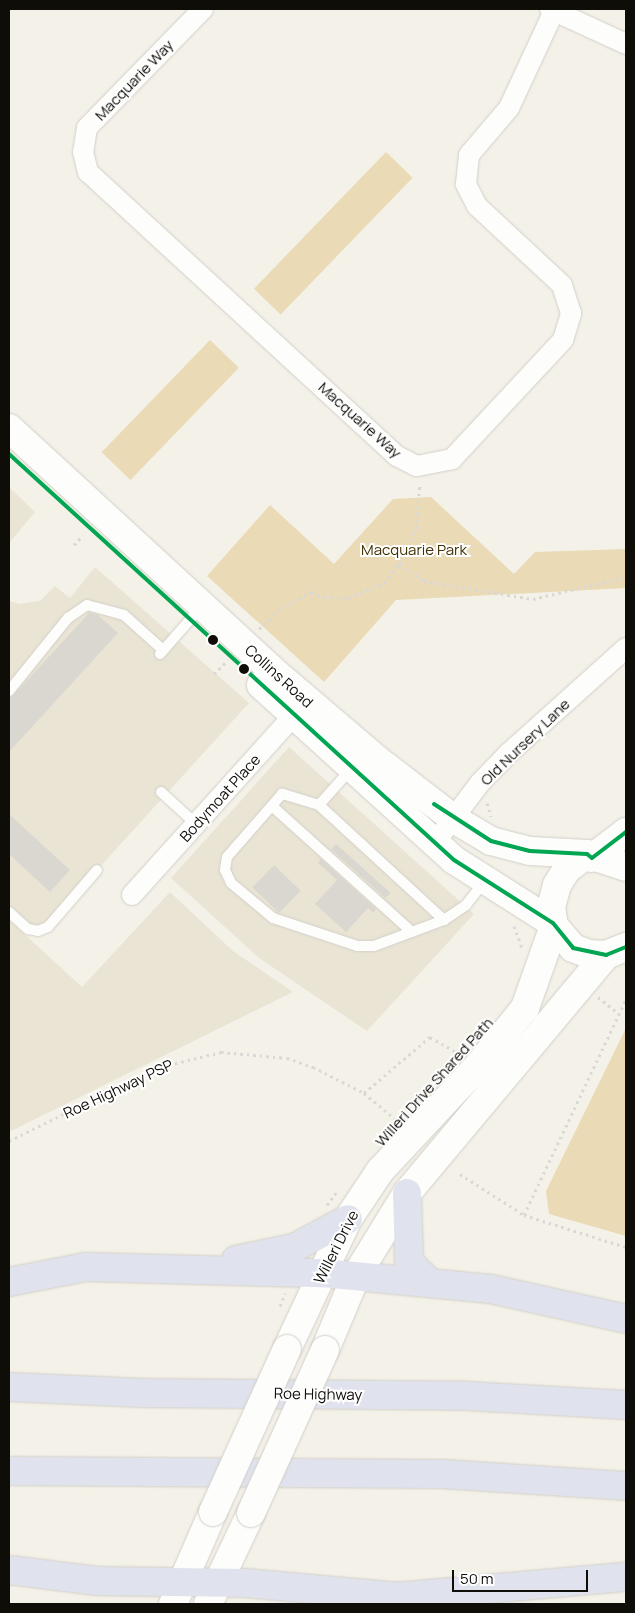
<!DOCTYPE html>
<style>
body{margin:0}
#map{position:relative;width:635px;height:1613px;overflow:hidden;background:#f4f1e8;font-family:Manrope,sans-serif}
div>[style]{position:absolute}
.built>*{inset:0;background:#eae4d4}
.green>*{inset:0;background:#eadbb6;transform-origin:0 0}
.building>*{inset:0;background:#dad7d1;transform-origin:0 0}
.path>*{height:3px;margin-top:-1.5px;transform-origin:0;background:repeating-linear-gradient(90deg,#d9d8d6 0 2.5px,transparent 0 6.5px)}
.roads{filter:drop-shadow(0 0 1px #d1cfc8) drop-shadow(0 0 1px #d1cfc8)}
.service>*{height:10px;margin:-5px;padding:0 5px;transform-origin:5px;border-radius:5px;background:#fdfdfc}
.minor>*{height:20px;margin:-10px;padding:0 10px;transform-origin:10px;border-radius:10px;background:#fdfdfc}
.secondary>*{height:28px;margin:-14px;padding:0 14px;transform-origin:14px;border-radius:14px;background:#fdfdfc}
.motorway>*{height:28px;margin:-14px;padding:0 14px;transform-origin:14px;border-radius:14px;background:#e0e3ed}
.bridges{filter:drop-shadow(0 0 1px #d1cfc8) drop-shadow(0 0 1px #d1cfc8)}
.secondary-bridge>*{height:28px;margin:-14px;padding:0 14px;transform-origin:14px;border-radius:14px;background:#fdfdfc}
.bus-1>*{height:4px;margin:-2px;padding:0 2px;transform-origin:2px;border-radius:2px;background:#00a651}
.dots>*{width:14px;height:14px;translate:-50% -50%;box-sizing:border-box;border:2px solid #fff;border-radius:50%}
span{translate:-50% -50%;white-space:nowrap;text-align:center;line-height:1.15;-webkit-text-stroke:4px #fff;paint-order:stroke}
.street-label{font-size:15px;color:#0f0d08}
.park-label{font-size:15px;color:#403002}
.frame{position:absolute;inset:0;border:10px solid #0f0d08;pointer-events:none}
.scale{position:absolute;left:452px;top:1570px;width:136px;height:22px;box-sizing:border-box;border:2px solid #0f0d08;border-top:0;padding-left:6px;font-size:15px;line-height:18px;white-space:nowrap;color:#0f0d08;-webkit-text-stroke:4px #fff;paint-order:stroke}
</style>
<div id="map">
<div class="built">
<div style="clip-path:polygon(9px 487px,35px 512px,9px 543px)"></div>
<div style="clip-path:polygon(95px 567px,249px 703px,37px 936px,9px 910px,9px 601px,19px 604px,40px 601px,55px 586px,70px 598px)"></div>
<div style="clip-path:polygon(289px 747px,474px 914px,367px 1031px,259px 958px,171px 878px)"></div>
<div style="clip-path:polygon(170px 892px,233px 951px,293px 992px,9px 1132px,9px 920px,82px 987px)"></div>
</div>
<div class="green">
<div style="left:386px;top:152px;width:37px;height:190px;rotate:44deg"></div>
<div style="left:210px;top:340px;width:40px;height:156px;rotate:44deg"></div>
<div style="clip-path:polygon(431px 497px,514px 574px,535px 552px,626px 549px,626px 588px,396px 600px,324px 682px,207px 576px,270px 505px,334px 564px,393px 499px)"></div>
<div style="clip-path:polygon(626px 1028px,626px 1236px,549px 1214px,546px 1191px)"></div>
</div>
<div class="building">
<div style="clip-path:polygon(89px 613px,98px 615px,118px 633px,9px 752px,9px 700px)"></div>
<div style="clip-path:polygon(9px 814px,70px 870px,50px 892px,9px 854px)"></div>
<div style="left:336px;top:844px;width:73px;height:7px;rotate:42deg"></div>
<div style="clip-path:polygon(321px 859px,376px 909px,373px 913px,368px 908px,346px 932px,315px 904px,337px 880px,318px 863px)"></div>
<div style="left:274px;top:865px;width:37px;height:31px;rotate:44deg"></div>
</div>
<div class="path">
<div style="left:74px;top:545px;width:13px;rotate:-48deg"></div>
<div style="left:399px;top:564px;width:30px;rotate:34deg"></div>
<div style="left:424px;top:581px;width:110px;rotate:9.4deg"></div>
<div style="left:533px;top:599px;width:96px;rotate:-13.3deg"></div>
<div style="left:259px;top:629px;width:30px;rotate:-44deg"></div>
<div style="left:281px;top:608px;width:34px;rotate:-28deg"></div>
<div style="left:311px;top:592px;width:14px;rotate:21deg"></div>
<div style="left:324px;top:597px;width:24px;rotate:2deg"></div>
<div style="left:348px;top:598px;width:39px;rotate:-23deg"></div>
<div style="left:384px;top:583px;width:24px;rotate:-52deg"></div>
<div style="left:399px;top:564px;width:40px;rotate:-65deg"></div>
<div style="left:416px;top:528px;width:45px;rotate:-84.9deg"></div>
<div style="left:214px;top:674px;width:20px;rotate:-45deg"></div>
<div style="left:487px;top:803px;width:14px;rotate:73deg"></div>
<div style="left:514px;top:926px;width:23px;rotate:70deg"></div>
<div style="left:598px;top:997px;width:27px;rotate:39deg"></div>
<div style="left:364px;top:1093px;width:87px;rotate:-40.3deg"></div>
<div style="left:430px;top:1037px;width:34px;rotate:30deg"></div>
<div style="left:9px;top:1141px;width:164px;rotate:-26.4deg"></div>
<div style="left:156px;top:1068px;width:67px;rotate:-13.8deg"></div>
<div style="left:221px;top:1052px;width:66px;rotate:5.2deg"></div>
<div style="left:287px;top:1058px;width:28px;rotate:19deg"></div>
<div style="left:313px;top:1067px;width:57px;rotate:27deg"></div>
<div style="left:364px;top:1093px;width:40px;rotate:40deg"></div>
<div style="left:460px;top:1174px;width:76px;rotate:32.6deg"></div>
<div style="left:524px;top:1215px;width:107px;rotate:17.4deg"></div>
<div style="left:327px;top:1205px;width:19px;rotate:-54deg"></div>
<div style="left:524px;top:1215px;width:239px;rotate:-64.7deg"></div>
<div style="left:280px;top:1306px;width:14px;rotate:-69deg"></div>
</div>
<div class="roads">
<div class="service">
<div style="left:160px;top:654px;width:64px;rotate:-48.8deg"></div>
<div style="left:9px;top:691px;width:94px;rotate:-51.1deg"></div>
<div style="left:68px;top:618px;width:23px;rotate:-34deg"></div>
<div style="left:87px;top:605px;width:38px;rotate:15deg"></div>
<div style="left:124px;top:615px;width:52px;rotate:41.9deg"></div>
<div style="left:351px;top:769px;width:48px;rotate:131.6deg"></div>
<div style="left:319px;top:805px;width:39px;rotate:-163deg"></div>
<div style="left:282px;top:794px;width:84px;rotate:131.1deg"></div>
<div style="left:227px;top:857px;width:13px;rotate:99deg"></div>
<div style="left:225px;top:870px;width:14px;rotate:65deg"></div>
<div style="left:231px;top:883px;width:55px;rotate:39.8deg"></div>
<div style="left:273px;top:918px;width:89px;rotate:18.4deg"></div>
<div style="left:357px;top:946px;width:17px"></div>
<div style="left:374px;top:946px;width:75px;rotate:-20.4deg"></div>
<div style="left:444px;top:920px;width:27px;rotate:-34deg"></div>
<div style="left:466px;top:905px;width:29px;rotate:-52deg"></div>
<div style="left:161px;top:792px;width:47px;rotate:42.4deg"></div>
<div style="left:319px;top:805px;width:170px;rotate:42.6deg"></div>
<div style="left:272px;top:806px;width:188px;rotate:42deg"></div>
<div style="left:9px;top:912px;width:25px;rotate:42deg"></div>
<div style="left:28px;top:929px;width:10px;rotate:11deg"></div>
<div style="left:38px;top:931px;width:11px;rotate:-22deg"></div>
<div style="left:48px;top:927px;width:75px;rotate:-49.3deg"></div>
</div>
<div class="minor">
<div style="left:203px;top:9px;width:166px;rotate:134.3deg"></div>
<div style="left:87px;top:128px;width:24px;rotate:99deg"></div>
<div style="left:83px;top:152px;width:21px;rotate:76deg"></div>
<div style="left:88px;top:172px;width:420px;rotate:42.6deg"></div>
<div style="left:397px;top:456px;width:22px;rotate:27deg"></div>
<div style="left:417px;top:466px;width:36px;rotate:-11deg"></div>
<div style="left:452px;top:459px;width:163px;rotate:-47deg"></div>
<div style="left:563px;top:340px;width:28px;rotate:-73deg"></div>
<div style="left:571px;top:313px;width:29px;rotate:-108deg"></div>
<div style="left:562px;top:285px;width:116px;rotate:-137.1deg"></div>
<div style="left:477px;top:206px;width:25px;rotate:-117deg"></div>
<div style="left:466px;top:184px;width:29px;rotate:-84deg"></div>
<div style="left:469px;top:155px;width:62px;rotate:-49.6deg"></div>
<div style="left:509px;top:108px;width:107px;rotate:-65.1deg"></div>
<div style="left:550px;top:9px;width:84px;rotate:24.7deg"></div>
<div style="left:434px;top:844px;width:76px;rotate:-53deg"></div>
<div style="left:480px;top:783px;width:42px;rotate:-46deg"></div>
<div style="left:509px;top:753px;width:157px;rotate:-41.9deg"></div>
<div style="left:132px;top:895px;width:256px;rotate:-48deg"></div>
</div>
<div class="secondary">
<div style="left:9px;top:428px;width:357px;rotate:42.6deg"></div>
<div style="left:272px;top:670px;width:135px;rotate:40.5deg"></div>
<div style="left:375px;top:758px;width:100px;rotate:37.7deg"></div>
<div style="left:454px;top:819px;width:43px;rotate:30.7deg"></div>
<div style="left:491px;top:841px;width:40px;rotate:14.4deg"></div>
<div style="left:530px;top:851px;width:57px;rotate:3deg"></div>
<div style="left:261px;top:685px;width:261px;rotate:42.2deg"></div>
<div style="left:454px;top:860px;width:117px;rotate:32.5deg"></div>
<div style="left:587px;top:854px;width:25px;rotate:143deg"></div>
<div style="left:567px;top:869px;width:19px;rotate:122deg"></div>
<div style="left:557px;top:885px;width:23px;rotate:105deg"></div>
<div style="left:551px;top:907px;width:19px;rotate:81deg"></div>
<div style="left:554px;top:926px;width:29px;rotate:49deg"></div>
<div style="left:573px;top:948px;width:17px;rotate:21deg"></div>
<div style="left:589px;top:954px;width:17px;rotate:3deg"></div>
<div style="left:606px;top:955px;width:22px;rotate:-22deg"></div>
<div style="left:587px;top:854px;width:41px;rotate:18.4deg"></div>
<div style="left:592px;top:858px;width:43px;rotate:-37.4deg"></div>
<div style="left:287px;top:1349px;width:144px;rotate:-64.9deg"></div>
<div style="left:348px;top:1219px;width:58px;rotate:-56.3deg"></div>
<div style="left:380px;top:1171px;width:144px;rotate:-47deg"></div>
<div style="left:478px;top:1066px;width:75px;rotate:-51deg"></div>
<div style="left:525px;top:1008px;width:87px;rotate:-70.5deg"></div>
<div style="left:325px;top:1350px;width:80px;rotate:-67.3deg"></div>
<div style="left:356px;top:1276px;width:97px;rotate:-58.4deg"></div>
<div style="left:407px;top:1193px;width:310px;rotate:-50.1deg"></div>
<div style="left:173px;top:1604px;width:100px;rotate:-66.5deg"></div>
<div style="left:208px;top:1604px;width:101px;rotate:-64.7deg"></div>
</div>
<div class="motorway">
<div style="left:407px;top:1193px;width:69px;rotate:88.3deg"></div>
<div style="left:409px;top:1262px;width:28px;rotate:45deg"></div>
<div style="left:236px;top:1260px;width:59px;rotate:-11.7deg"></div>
<div style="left:294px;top:1248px;width:61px;rotate:-28.2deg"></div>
<div style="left:9px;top:1282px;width:78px;rotate:-11deg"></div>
<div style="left:86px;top:1267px;width:236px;rotate:1.5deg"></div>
<div style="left:322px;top:1273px;width:170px;rotate:5.4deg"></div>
<div style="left:491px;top:1289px;width:138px;rotate:12.5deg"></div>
<div style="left:9px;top:1387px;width:135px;rotate:2.5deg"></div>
<div style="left:144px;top:1393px;width:324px;rotate:0.5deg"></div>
<div style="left:468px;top:1396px;width:158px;rotate:3.3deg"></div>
<div style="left:9px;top:1471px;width:433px;rotate:0.4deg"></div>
<div style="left:442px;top:1474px;width:184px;rotate:3.7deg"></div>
<div style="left:9px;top:1570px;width:89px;rotate:7.1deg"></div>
<div style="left:97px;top:1581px;width:148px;rotate:0.8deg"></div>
<div style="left:245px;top:1583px;width:159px;rotate:5.1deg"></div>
<div style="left:384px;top:1598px;width:243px;rotate:-5deg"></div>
</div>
</div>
<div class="bridges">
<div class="secondary-bridge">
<div style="left:213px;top:1512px;width:179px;rotate:-65.6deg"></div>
<div style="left:251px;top:1513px;width:179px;rotate:-65.6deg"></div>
</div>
</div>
<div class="bus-1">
<div style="left:9px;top:454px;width:602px;rotate:42.38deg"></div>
<div style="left:454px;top:860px;width:117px;rotate:32.5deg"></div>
<div style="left:553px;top:923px;width:32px;rotate:51deg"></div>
<div style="left:573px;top:948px;width:34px;rotate:12deg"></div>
<div style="left:606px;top:955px;width:22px;rotate:-22deg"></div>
<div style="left:434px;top:804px;width:68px;rotate:33deg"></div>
<div style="left:491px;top:841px;width:40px;rotate:14.4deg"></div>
<div style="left:530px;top:851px;width:57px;rotate:3deg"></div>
<div style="left:587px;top:854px;width:6px;rotate:39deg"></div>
<div style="left:592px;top:858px;width:43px;rotate:-37.4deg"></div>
</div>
<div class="dots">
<div style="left:213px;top:640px;background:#0f0d08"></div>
<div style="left:244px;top:669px;background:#0f0d08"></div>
</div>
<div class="street-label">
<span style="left:134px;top:80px;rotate:-46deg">Macquarie Way</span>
<span style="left:360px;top:420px;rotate:42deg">Macquarie Way</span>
<span style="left:279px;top:676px;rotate:42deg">Collins Road</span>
<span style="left:525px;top:742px;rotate:-44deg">Old Nursery Lane</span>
<span style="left:220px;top:798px;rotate:-48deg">Bodymoat Place</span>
<span style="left:434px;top:1082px;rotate:-48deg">Willeri Drive Shared Path</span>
<span style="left:118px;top:1089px;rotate:-25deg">Roe Highway PSP</span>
<span style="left:336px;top:1247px;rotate:-63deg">Willeri Drive</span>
<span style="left:318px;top:1394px;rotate:1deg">Roe Highway</span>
</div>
<div class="park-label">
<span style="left:414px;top:550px">Macquarie Park</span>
</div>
<div class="frame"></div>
<div class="scale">50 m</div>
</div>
